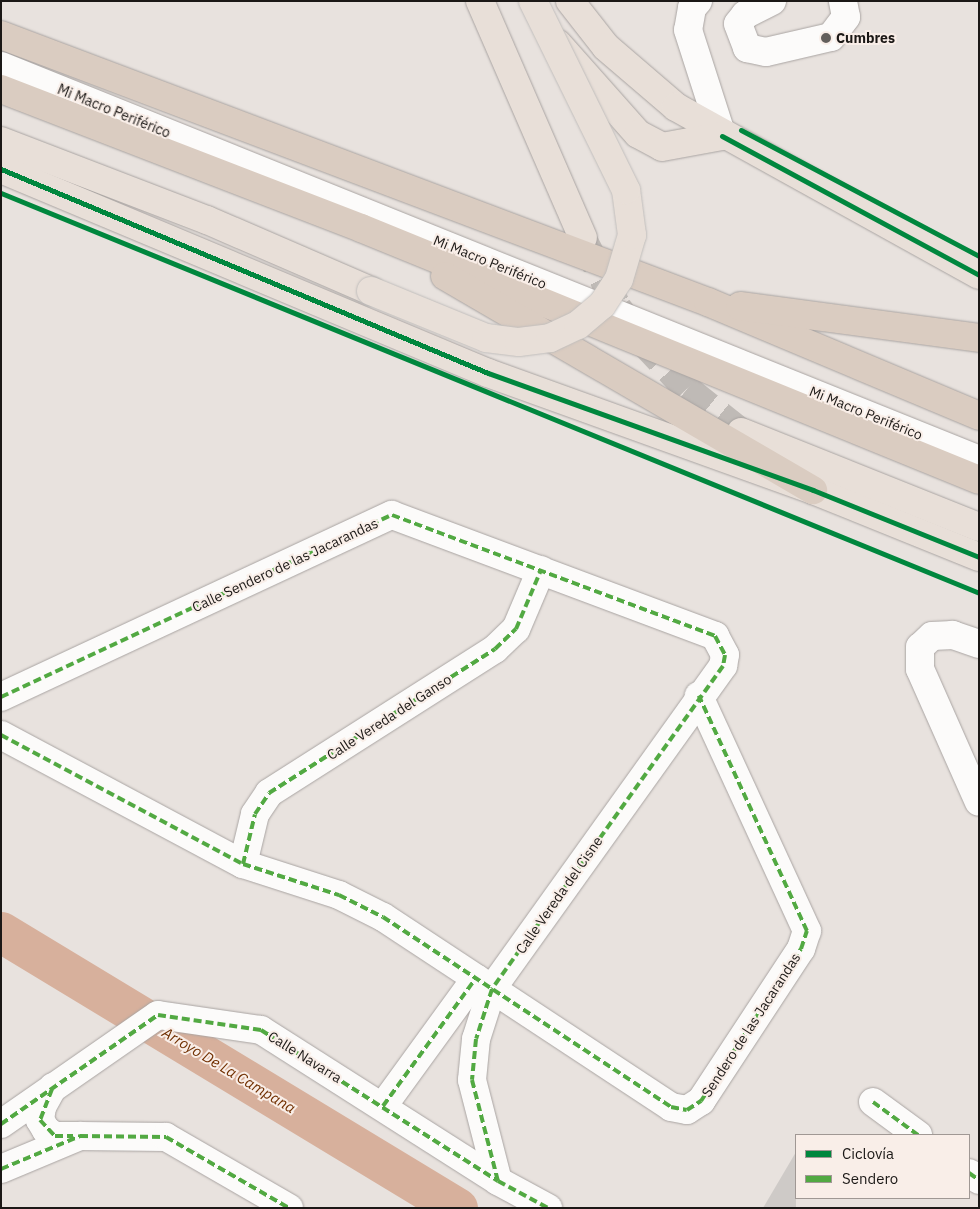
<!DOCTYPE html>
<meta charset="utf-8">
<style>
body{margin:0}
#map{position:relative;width:980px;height:1209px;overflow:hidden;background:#e8e2de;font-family:"IBM Plex Sans",sans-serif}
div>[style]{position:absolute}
.river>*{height:41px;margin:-20.5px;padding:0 20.5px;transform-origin:20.5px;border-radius:20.5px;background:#d7b09c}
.building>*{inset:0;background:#cecac7}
.major-tunnel>*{height:28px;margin-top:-14px;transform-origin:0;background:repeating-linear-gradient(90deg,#bfbab6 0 28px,transparent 0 42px)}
.roads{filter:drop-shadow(0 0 1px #a9a4a2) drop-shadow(0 0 1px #a9a4a2)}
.minor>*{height:28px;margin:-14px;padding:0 14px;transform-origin:14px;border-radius:14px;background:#fcfbfa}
.major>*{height:28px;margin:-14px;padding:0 14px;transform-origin:14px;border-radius:14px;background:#e8dfd8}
.highway>*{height:28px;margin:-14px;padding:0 14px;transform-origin:14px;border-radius:14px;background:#daccc1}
.bridges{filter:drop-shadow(0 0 1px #c1bebc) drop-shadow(0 0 1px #c1bebc)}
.major-bridge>*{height:28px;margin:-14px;padding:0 14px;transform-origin:14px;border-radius:14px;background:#e8dfd8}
.quiet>*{height:4px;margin-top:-2px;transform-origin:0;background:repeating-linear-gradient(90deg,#52a942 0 8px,transparent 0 12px)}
.cycleway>*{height:5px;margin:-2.5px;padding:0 2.5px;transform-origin:2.5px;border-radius:2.5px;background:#00873e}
.dots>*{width:14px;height:14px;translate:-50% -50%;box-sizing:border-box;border:2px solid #f9eee8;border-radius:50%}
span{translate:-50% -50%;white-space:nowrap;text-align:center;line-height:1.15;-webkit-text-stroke:4px #f9eee8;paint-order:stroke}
.poi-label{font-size:14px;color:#1b1816;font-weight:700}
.left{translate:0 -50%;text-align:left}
.street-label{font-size:14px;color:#1b1816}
.water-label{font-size:15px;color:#713002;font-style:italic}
.frame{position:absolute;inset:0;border:2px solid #1b1816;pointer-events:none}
.legend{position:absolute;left:795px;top:1134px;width:175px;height:65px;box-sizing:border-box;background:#f9eee8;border:1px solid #a09894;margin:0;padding:6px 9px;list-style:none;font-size:15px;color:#1b1816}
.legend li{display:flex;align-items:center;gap:10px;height:25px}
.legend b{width:25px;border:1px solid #a09894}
</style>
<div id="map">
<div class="river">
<div style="left:1px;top:932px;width:533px;rotate:31.18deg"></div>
</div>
<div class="building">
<div style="clip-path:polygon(796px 1152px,796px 1208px,763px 1208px)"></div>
</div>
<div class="major-tunnel">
<div style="left:584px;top:241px;width:75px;rotate:63.1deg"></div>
<div style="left:618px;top:308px;width:39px;rotate:54deg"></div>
<div style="left:641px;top:340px;width:67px;rotate:46.8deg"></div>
<div style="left:687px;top:389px;width:69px;rotate:38.5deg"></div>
</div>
<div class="roads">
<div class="minor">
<div style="left:698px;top:1px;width:9px;rotate:131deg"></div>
<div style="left:692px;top:8px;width:22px;rotate:100deg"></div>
<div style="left:688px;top:30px;width:111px;rotate:72.2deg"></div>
<div style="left:772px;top:1px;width:30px;rotate:153deg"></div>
<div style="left:745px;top:15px;width:11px;rotate:128deg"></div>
<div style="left:738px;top:24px;width:26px;rotate:69deg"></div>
<div style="left:747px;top:48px;width:19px;rotate:12deg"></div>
<div style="left:766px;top:52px;width:67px;rotate:-13deg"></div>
<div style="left:831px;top:37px;width:25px;rotate:-53deg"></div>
<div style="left:846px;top:17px;width:16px;rotate:-101deg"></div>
<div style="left:1px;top:66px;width:1054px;rotate:21.94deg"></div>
<div style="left:979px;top:644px;width:28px;rotate:-161deg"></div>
<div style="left:953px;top:635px;width:21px;rotate:177deg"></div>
<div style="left:932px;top:636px;width:16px;rotate:137deg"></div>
<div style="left:920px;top:647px;width:22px;rotate:90deg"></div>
<div style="left:920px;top:669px;width:145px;rotate:66.1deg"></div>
<div style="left:1px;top:697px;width:431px;rotate:-25deg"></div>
<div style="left:392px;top:515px;width:345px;rotate:20.5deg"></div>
<div style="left:715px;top:636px;width:21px;rotate:62deg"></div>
<div style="left:725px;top:655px;width:11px;rotate:100deg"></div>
<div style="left:723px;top:666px;width:397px;rotate:125.6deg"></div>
<div style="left:492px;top:989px;width:52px;rotate:107.7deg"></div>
<div style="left:476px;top:1039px;width:41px;rotate:95.6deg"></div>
<div style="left:472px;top:1080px;width:104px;rotate:75.6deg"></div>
<div style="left:1px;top:735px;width:274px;rotate:28.1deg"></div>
<div style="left:243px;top:864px;width:101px;rotate:17.9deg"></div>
<div style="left:339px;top:895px;width:49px;rotate:26.6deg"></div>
<div style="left:383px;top:917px;width:345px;rotate:33.4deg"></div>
<div style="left:671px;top:1107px;width:16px;rotate:11deg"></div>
<div style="left:687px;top:1110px;width:17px;rotate:-33deg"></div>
<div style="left:701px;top:1101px;width:182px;rotate:-56.7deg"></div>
<div style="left:801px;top:949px;width:19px;rotate:-72deg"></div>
<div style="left:807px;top:931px;width:259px;rotate:-114.7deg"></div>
<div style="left:243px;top:864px;width:51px;rotate:-76.5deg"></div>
<div style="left:255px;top:814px;width:25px;rotate:-56deg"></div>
<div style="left:269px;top:793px;width:268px;rotate:-32.5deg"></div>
<div style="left:495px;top:649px;width:29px;rotate:-44deg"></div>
<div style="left:516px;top:629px;width:64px;rotate:-67deg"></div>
<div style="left:53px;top:1087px;width:23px;rotate:119deg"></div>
<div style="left:42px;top:1107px;width:13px;rotate:99deg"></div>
<div style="left:40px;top:1120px;width:12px;rotate:59deg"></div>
<div style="left:46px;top:1130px;width:11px;rotate:34deg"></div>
<div style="left:55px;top:1136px;width:24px"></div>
<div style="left:873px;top:1102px;width:56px;rotate:36.3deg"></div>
<div style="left:383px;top:1106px;width:158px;rotate:-54deg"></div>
<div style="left:1px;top:1124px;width:191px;rotate:-34.8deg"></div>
<div style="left:158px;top:1015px;width:104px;rotate:8.3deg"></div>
<div style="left:261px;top:1030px;width:281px;rotate:32.5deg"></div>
<div style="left:498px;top:1181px;width:57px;rotate:28.4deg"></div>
<div style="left:1px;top:1169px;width:86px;rotate:-22.7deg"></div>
<div style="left:80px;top:1136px;width:86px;rotate:0.7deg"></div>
<div style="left:166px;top:1137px;width:142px;rotate:30deg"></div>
<div style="left:969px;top:1173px;width:12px;rotate:35deg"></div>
</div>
<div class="major">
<div style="left:480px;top:1px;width:258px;rotate:66.5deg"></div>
<div style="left:570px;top:1px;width:58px;rotate:52deg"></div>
<div style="left:606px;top:47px;width:92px;rotate:40.6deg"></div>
<div style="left:676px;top:107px;width:346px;rotate:29deg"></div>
<div style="left:558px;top:44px;width:120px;rotate:48.4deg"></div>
<div style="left:638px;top:134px;width:27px;rotate:28deg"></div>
<div style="left:662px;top:147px;width:61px;rotate:-10.4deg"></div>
<div style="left:1px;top:141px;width:221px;rotate:21deg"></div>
<div style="left:207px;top:220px;width:179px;rotate:23.4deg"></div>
<div style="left:1px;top:169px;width:528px;rotate:22.73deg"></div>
<div style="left:488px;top:373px;width:345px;rotate:19.8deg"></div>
<div style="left:813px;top:490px;width:179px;rotate:22deg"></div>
<div style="left:741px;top:432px;width:256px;rotate:21.8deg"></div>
</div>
<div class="highway">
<div style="left:1px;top:35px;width:756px;rotate:20.69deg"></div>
<div style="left:708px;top:302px;width:294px;rotate:22.8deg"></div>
<div style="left:1px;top:89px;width:386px;rotate:21.1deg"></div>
<div style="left:361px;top:228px;width:667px;rotate:22.18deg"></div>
<div style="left:445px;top:276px;width:426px;rotate:30.2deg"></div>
<div style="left:740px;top:306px;width:241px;rotate:7.6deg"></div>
</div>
</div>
<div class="bridges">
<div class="major-bridge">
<div style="left:371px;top:291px;width:124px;rotate:22.2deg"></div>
<div style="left:486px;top:338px;width:33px;rotate:7deg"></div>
<div style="left:519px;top:342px;width:31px;rotate:-7deg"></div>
<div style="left:550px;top:338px;width:31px;rotate:-25deg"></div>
<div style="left:578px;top:325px;width:31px;rotate:-40deg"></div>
<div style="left:602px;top:305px;width:31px;rotate:-57deg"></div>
<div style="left:619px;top:279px;width:46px;rotate:-73.5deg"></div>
<div style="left:632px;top:235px;width:45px;rotate:-97.6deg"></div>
<div style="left:626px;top:190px;width:211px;rotate:-116.2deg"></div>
</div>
</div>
<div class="quiet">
<div style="left:1px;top:697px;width:431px;rotate:-25deg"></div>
<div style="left:392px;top:515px;width:345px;rotate:20.5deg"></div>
<div style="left:715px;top:636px;width:21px;rotate:62deg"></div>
<div style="left:725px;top:655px;width:11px;rotate:100deg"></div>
<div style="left:723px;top:666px;width:397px;rotate:125.6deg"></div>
<div style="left:492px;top:989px;width:52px;rotate:107.7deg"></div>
<div style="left:476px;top:1039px;width:41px;rotate:95.6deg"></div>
<div style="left:472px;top:1080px;width:104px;rotate:75.6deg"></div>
<div style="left:1px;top:735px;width:274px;rotate:28.1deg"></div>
<div style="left:243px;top:864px;width:101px;rotate:17.9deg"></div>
<div style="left:339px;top:895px;width:49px;rotate:26.6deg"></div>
<div style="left:383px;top:917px;width:345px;rotate:33.4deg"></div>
<div style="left:671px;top:1107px;width:16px;rotate:11deg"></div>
<div style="left:687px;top:1110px;width:17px;rotate:-33deg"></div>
<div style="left:701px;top:1101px;width:182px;rotate:-56.7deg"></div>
<div style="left:801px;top:949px;width:19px;rotate:-72deg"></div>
<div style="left:807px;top:931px;width:259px;rotate:-114.7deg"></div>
<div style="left:243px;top:864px;width:51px;rotate:-76.5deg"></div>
<div style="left:255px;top:814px;width:25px;rotate:-56deg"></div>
<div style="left:269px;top:793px;width:268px;rotate:-32.5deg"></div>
<div style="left:495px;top:649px;width:29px;rotate:-44deg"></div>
<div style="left:516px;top:629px;width:64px;rotate:-67deg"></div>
<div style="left:52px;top:1089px;width:33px;rotate:111deg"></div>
<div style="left:40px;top:1120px;width:22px;rotate:47deg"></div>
<div style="left:55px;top:1136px;width:18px"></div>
<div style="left:873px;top:1102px;width:56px;rotate:36.3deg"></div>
<div style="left:383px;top:1106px;width:158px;rotate:-54deg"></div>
<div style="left:1px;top:1124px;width:191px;rotate:-34.8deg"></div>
<div style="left:158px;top:1015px;width:104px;rotate:8.3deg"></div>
<div style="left:261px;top:1030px;width:281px;rotate:32.5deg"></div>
<div style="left:498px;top:1181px;width:57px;rotate:28.4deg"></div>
<div style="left:1px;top:1169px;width:86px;rotate:-22.7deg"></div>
<div style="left:80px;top:1136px;width:86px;rotate:0.7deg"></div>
<div style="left:166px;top:1137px;width:142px;rotate:30deg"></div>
<div style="left:969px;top:1173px;width:12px;rotate:35deg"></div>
</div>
<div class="cycleway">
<div style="left:741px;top:130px;width:269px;rotate:27.9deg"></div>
<div style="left:722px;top:136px;width:292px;rotate:28.4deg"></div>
<div style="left:1px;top:169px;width:528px;rotate:22.73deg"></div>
<div style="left:488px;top:373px;width:345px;rotate:19.8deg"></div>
<div style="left:813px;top:490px;width:179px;rotate:22deg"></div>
<div style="left:1px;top:193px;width:1057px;rotate:22.24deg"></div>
</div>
<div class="dots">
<div style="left:826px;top:38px;background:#635f5c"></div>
</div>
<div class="poi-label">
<span class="left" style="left:836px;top:38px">Cumbres</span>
</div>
<div class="street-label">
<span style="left:114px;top:111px;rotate:22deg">Mi Macro Periférico</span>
<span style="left:490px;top:262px;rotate:22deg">Mi Macro Periférico</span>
<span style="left:866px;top:413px;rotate:22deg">Mi Macro Periférico</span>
<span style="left:285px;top:565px;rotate:-25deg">Calle Sendero de las Jacarandas</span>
<span style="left:389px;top:717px;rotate:-33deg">Calle Vereda del Ganso</span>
<span style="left:559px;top:895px;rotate:-55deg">Calle Vereda del Cisne</span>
<span style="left:751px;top:1025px;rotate:-57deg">Sendero de las Jacarandas</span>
<span style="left:305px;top:1057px;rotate:32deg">Calle Navarra</span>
</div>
<div class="water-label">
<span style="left:229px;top:1070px;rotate:31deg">Arroyo De La Campana</span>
</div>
<div class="frame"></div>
<ul class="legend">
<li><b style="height:6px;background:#00873e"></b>Ciclovía</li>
<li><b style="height:6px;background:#52a942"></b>Sendero</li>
</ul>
</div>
